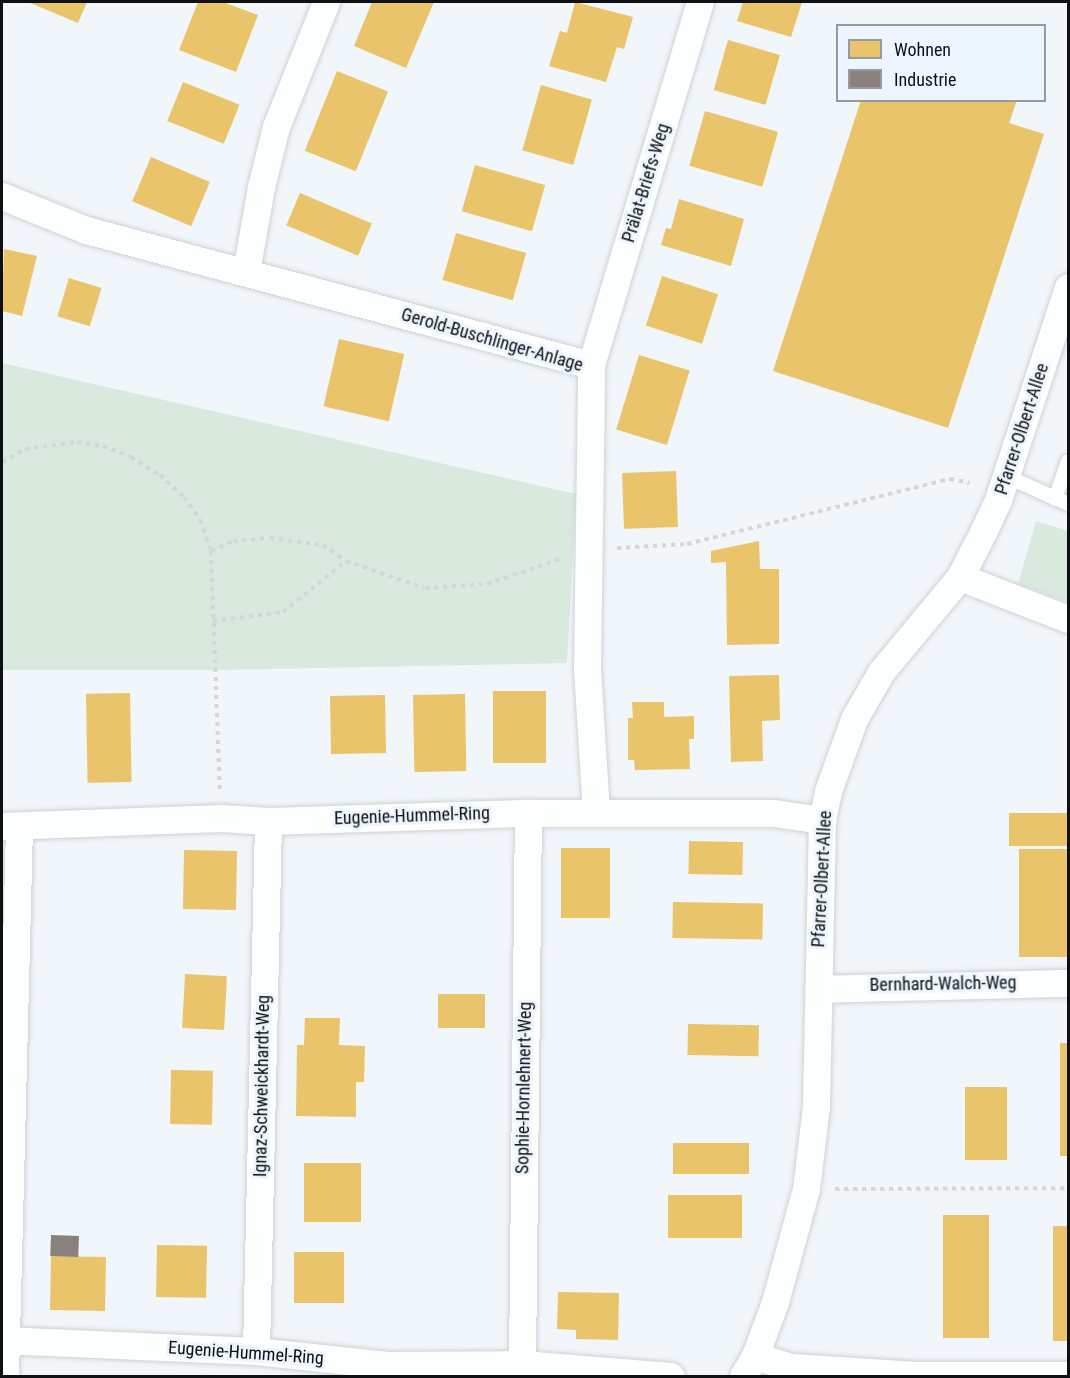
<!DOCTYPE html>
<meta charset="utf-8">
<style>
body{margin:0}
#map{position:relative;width:1070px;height:1378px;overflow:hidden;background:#f1f6fa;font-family:"Roboto Condensed",sans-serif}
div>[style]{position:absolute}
.green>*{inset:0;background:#dae9dd}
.homes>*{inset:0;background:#e9c46a;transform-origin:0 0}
.industry>*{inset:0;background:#8a817c;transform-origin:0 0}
.path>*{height:4px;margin-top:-2px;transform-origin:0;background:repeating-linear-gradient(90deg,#d5d6d8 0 4.5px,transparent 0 9px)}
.roads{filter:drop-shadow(0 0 2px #ced2d5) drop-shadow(0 0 2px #ced2d5)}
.service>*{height:14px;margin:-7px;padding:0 7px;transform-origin:7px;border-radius:7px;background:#fdfefe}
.minor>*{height:27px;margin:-13.5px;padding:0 13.5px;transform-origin:13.5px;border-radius:13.5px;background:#fdfefe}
span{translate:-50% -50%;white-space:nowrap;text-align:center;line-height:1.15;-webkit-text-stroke:6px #edf6fe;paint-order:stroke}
.street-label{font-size:18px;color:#0e1113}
.frame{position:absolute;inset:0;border:3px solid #0e1113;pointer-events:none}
.legend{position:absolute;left:836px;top:24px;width:210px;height:78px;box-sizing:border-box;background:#edf6fe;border:2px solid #949aa0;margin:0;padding:8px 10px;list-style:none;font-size:18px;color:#0e1113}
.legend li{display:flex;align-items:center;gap:12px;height:30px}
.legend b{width:30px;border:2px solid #949aa0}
</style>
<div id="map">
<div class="green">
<div style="clip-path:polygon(2px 363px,576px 494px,567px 663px,222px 670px,2px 670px)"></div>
<div style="clip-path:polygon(1036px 521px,1068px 531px,1068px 602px,1018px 584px)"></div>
</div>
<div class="homes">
<div style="clip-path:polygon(28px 2px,87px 2px,78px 23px)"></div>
<div style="clip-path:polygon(198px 2px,223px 2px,258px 15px,236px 72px,179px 50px)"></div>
<div style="clip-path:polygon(372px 2px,434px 2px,406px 68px,354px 46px)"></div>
<div style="clip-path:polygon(575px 2px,633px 17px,624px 49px,617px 47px,606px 82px,549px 66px,560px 31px,567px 33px)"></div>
<div style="clip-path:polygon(743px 2px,802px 2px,791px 37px,737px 21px)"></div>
<div style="left:728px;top:40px;width:54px;height:52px;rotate:16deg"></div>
<div style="left:337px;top:71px;width:55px;height:86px;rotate:22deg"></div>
<div style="left:183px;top:82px;width:61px;height:42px;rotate:22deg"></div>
<div style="left:541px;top:85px;width:53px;height:68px;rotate:16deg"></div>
<div style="clip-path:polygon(861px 100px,1017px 100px,1009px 123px,1044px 134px,948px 428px,773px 371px)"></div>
<div style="left:705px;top:111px;width:76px;height:57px;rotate:16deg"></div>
<div style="left:151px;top:157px;width:64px;height:48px;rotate:23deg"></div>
<div style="left:475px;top:165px;width:73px;height:48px;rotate:16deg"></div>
<div style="left:300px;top:193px;width:78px;height:35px;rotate:23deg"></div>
<div style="clip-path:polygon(679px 199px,744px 219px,731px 266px,661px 245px,666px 228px,671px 229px)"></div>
<div style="left:456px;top:233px;width:73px;height:49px;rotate:16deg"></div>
<div style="clip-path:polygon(4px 249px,37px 256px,22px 316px,2px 311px)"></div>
<div style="left:662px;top:276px;width:59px;height:52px;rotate:18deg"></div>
<div style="left:69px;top:278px;width:34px;height:40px;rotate:17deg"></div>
<div style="left:339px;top:339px;width:67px;height:69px;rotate:13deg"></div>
<div style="left:639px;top:355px;width:53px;height:78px;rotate:17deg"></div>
<div style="left:676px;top:471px;width:56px;height:54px;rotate:88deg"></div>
<div style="clip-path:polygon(759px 541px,760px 569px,779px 569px,779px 644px,727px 645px,726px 562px,711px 563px,711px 551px)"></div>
<div style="clip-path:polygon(779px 675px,780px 720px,762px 721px,763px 761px,731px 762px,729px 676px)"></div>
<div style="left:493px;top:691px;width:53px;height:72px"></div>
<div style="left:130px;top:693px;width:89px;height:44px;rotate:89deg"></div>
<div style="left:465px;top:694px;width:77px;height:52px;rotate:89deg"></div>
<div style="left:385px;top:695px;width:58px;height:55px;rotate:89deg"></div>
<div style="clip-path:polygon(632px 702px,664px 702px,664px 717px,694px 716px,694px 739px,689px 739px,690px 769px,635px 770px,634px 760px,628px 760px,628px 718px,633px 718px)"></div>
<div style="left:1009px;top:813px;width:59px;height:33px"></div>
<div style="left:689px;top:841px;width:54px;height:33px;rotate:1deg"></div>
<div style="left:561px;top:848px;width:49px;height:70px"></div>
<div style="left:1068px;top:849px;width:108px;height:49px;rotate:90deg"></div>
<div style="left:184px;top:850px;width:53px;height:59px;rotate:1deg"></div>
<div style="left:673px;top:902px;width:90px;height:36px;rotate:1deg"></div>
<div style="left:185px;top:974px;width:42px;height:54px;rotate:3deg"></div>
<div style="left:438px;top:994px;width:47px;height:34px"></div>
<div style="clip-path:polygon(305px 1018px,340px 1018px,339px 1045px,365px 1046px,364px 1082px,356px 1082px,356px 1117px,296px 1116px,297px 1045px,304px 1045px)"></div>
<div style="left:688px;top:1024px;width:71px;height:31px;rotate:1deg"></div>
<div style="left:1060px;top:1043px;width:8px;height:113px"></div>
<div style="left:171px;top:1070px;width:42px;height:54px;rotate:1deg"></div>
<div style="left:965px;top:1087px;width:42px;height:73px"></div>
<div style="left:673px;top:1143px;width:76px;height:31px"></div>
<div style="left:304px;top:1163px;width:57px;height:59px"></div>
<div style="left:668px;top:1195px;width:74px;height:43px"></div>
<div style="left:943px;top:1215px;width:46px;height:123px"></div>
<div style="left:1053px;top:1226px;width:15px;height:115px"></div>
<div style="left:157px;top:1245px;width:50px;height:52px;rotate:1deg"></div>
<div style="left:294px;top:1252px;width:50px;height:51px"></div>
<div style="left:51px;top:1256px;width:55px;height:54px;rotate:1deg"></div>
<div style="clip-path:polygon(558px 1292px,619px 1293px,618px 1340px,576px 1339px,576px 1330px,557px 1329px)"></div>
</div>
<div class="industry">
<div style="left:51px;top:1235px;width:28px;height:21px;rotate:2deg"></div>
</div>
<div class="path">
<div style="left:2px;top:462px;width:26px;rotate:-29deg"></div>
<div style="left:25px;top:449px;width:52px;rotate:-7.7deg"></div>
<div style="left:77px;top:442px;width:26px;rotate:9deg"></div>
<div style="left:103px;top:446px;width:30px;rotate:21deg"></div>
<div style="left:131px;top:457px;width:34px;rotate:32deg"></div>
<div style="left:160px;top:475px;width:33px;rotate:43deg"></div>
<div style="left:184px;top:497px;width:28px;rotate:55deg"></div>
<div style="left:200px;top:520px;width:33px;rotate:70deg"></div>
<div style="left:211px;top:551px;width:24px;rotate:-24deg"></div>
<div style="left:233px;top:541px;width:37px;rotate:-5deg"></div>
<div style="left:270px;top:538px;width:53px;rotate:7.5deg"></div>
<div style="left:323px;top:545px;width:28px;rotate:35deg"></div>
<div style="left:346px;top:561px;width:83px;rotate:18.9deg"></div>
<div style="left:425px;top:588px;width:62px;rotate:-3.7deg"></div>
<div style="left:487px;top:584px;width:77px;rotate:-18.9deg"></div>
<div style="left:617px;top:548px;width:70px;rotate:-3.3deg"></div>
<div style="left:687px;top:544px;width:271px;rotate:-13.9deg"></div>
<div style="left:950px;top:479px;width:20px;rotate:11deg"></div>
<div style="left:211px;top:551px;width:240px;rotate:87.9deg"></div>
<div style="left:213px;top:621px;width:71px;rotate:-7.3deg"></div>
<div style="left:283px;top:612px;width:81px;rotate:-39deg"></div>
<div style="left:835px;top:1189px;width:233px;rotate:-0.2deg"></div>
</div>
<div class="roads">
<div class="service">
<div style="left:1006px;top:476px;width:68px;rotate:24.3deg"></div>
<div style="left:1055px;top:499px;width:40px;rotate:-71.1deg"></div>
</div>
<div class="minor">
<div style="left:2px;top:196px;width:91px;rotate:22deg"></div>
<div style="left:86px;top:230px;width:523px;rotate:14.97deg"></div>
<div style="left:246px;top:272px;width:86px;rotate:-80deg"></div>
<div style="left:261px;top:187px;width:62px;rotate:-76deg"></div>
<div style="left:276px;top:127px;width:135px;rotate:-68.2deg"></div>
<div style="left:960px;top:577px;width:116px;rotate:21.3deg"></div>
<div style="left:596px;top:812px;width:142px;rotate:-93.6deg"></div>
<div style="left:587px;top:670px;width:305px;rotate:-89.2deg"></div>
<div style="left:591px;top:365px;width:379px;rotate:-73.3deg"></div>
<div style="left:2px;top:826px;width:219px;rotate:-2.1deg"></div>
<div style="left:221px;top:818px;width:47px;rotate:3.7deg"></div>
<div style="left:268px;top:821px;width:260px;rotate:-1.8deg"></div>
<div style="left:528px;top:813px;width:246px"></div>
<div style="left:774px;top:813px;width:49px;rotate:8.3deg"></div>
<div style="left:818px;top:989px;width:250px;rotate:-1.4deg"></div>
<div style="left:2px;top:1340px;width:254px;rotate:2.5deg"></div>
<div style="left:256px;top:1351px;width:132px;rotate:6.1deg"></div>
<div style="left:387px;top:1365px;width:135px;rotate:-0.4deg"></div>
<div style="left:522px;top:1364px;width:149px;rotate:4.6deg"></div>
<div style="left:256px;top:1351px;width:530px;rotate:-88.7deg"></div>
<div style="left:755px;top:1356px;width:39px;rotate:17deg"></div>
<div style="left:792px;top:1367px;width:125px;rotate:3.7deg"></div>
<div style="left:917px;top:1375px;width:151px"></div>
<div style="left:522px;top:1364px;width:551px;rotate:-89.38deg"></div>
<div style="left:5px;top:1376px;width:550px;rotate:-88.54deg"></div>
<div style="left:743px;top:1376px;width:23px;rotate:-59deg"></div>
<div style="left:755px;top:1356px;width:58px;rotate:-69.7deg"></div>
<div style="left:775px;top:1302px;width:117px;rotate:-74.7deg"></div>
<div style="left:806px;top:1189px;width:84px;rotate:-83.1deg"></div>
<div style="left:816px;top:1106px;width:286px;rotate:-88.8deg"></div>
<div style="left:822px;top:820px;width:30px;rotate:-78deg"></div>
<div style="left:828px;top:791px;width:77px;rotate:-70.1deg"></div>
<div style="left:854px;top:719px;width:54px;rotate:-60.1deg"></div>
<div style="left:881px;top:672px;width:124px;rotate:-50.3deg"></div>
<div style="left:960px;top:577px;width:53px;rotate:-62.9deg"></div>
<div style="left:984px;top:530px;width:33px;rotate:-65deg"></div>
<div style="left:998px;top:500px;width:224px;rotate:-71.8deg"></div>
</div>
</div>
<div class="street-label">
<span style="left:646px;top:183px;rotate:-73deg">Prälat-Briefs-Weg</span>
<span style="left:492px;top:340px;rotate:16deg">Gerold-Buschlinger-Anlage</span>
<span style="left:1022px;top:429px;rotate:-72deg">Pfarrer-Olbert-Allee</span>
<span style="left:412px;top:816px;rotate:-2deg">Eugenie-Hummel-Ring</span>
<span style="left:822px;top:879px;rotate:-87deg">Pfarrer-Olbert-Allee</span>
<span style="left:943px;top:984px;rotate:-1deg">Bernhard-Walch-Weg</span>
<span style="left:262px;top:1086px;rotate:-89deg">Ignaz-Schweickhardt-Weg</span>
<span style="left:524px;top:1088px;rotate:-89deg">Sophie-Hornlehnert-Weg</span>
<span style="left:246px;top:1353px;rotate:4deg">Eugenie-Hummel-Ring</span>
</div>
<div class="frame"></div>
<ul class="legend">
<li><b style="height:16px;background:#e9c46a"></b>Wohnen</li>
<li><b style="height:16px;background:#8a817c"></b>Industrie</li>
</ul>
</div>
